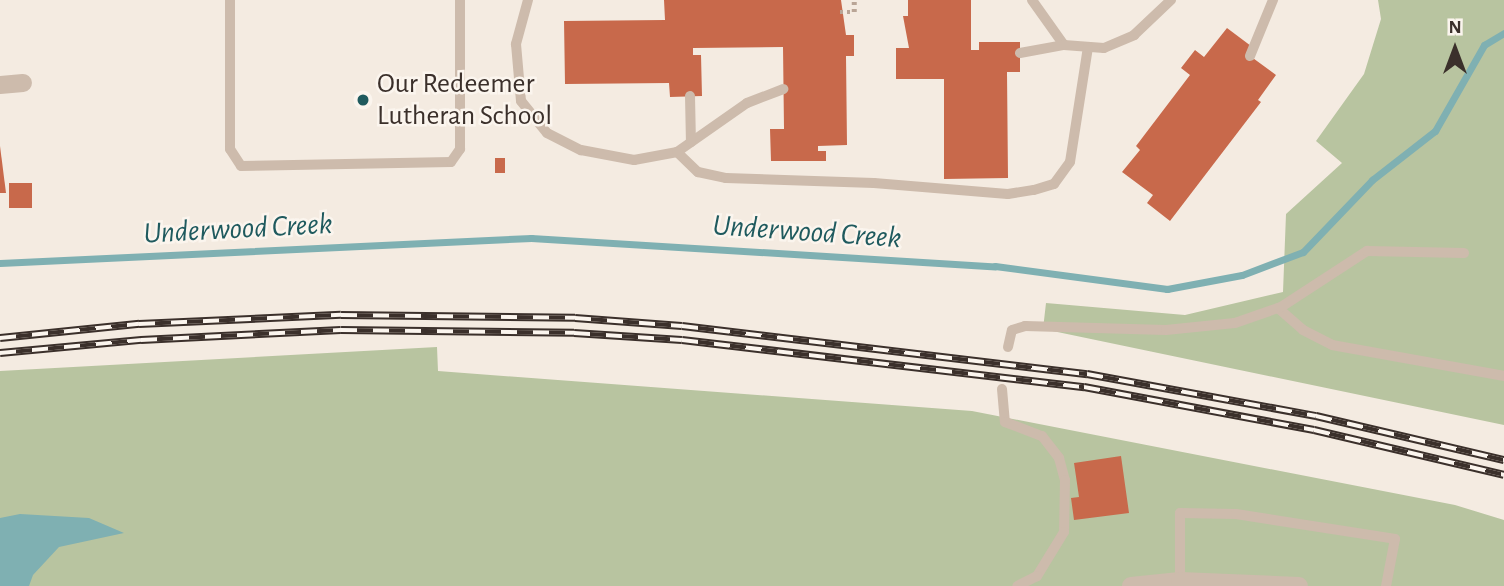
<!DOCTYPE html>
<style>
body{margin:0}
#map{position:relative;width:1504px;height:586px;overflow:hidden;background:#f4ebe1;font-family:"Alegreya Sans",sans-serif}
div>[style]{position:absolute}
.green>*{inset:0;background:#b8c4a0}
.water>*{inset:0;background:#7fb0b2}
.stream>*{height:7px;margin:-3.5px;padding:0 3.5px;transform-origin:3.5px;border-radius:3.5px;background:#7fb0b2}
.building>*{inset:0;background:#c8694b;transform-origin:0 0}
.path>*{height:4.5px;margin-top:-2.25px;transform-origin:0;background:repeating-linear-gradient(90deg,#b9a596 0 3.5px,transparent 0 7px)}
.service>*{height:10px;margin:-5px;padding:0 5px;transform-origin:5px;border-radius:5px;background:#cdbbac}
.minor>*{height:18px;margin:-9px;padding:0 9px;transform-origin:9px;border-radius:9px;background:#cdbbac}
.rail>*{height:8px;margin-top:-4px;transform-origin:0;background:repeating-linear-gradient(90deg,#fbf5ee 0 16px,#3b302b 0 32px);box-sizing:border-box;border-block:2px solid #3b302b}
.dots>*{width:19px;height:19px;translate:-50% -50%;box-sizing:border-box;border:4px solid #fbf5ee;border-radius:50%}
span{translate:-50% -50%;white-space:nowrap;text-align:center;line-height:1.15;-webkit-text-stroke:5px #fbf5ee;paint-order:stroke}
.poi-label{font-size:28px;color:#3b302b}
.left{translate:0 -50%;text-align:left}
.water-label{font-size:30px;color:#1f5a5e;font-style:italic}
.north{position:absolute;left:1420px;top:14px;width:70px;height:70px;-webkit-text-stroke:5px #fbf5ee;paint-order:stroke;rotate:0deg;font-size:19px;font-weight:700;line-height:28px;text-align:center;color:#3b302b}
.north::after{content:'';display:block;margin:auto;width:24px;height:32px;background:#3b302b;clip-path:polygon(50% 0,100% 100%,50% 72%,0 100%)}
</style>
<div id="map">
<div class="green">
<div style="clip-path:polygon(1378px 0,1504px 0,1504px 425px,1043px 329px,1046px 303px,1185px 315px,1283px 292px,1286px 214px,1342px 163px,1316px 141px,1364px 74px,1381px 19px)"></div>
<div style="clip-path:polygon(437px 347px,438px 371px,972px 411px,1455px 505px,1504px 520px,1504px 586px,0 586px,0 371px)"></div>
</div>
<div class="water">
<div style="clip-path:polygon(20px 514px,89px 518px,124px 533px,59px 547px,33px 575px,29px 586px,0 586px,0 518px)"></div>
</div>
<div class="stream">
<div style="left:0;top:263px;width:532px;rotate:-2.7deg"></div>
<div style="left:531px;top:238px;width:465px;rotate:3.5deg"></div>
<div style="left:995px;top:266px;width:174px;rotate:7.6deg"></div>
<div style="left:1167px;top:289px;width:76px;rotate:-10.6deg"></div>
<div style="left:1242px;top:275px;width:65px;rotate:-20.7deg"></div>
<div style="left:1303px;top:252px;width:100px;rotate:-46.2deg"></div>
<div style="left:1372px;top:180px;width:80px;rotate:-37.9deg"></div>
<div style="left:1435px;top:131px;width:99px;rotate:-60.3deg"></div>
<div style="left:1484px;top:45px;width:23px;rotate:-31deg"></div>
</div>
<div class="building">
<div style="clip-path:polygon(664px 0,841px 0,846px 35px,854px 35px,854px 56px,846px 56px,847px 145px,818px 146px,818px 151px,826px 151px,826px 161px,771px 161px,770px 129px,784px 129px,783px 47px,693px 48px,693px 55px,701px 55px,702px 96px,670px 97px,669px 83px,565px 84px,564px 21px,665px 20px)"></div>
<div style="clip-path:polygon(908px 0,971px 0,971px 50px,979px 50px,979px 42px,1020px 42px,1020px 72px,1007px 72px,1008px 178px,944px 179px,944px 79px,896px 79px,896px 48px,909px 48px,903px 16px,908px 16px)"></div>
<div style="clip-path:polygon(1227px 28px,1251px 46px,1246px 53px,1276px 75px,1258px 100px,1261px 102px,1170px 221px,1147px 203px,1153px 195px,1122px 172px,1140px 150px,1136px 146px,1190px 75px,1181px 68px,1195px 50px,1204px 57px)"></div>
<div style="clip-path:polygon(0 146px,6px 193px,0 193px)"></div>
<div style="left:495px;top:158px;width:10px;height:15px"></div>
<div style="left:9px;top:183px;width:23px;height:25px"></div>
<div style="clip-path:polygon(1121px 456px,1129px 513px,1074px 520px,1071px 498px,1079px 497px,1074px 463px)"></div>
</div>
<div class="path">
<div style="left:840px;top:12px;width:14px"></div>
<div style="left:854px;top:12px;width:12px;rotate:-90deg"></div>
</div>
<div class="service">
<div style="left:230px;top:0;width:149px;rotate:90deg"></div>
<div style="left:230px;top:149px;width:20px;rotate:57deg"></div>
<div style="left:241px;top:166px;width:210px;rotate:-1.1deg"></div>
<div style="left:451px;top:162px;width:16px;rotate:-55deg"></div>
<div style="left:460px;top:149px;width:149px;rotate:-90deg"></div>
<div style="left:528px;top:0;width:46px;rotate:105.3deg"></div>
<div style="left:516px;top:44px;width:57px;rotate:85deg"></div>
<div style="left:521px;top:101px;width:41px;rotate:50.9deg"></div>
<div style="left:547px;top:133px;width:38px;rotate:27deg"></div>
<div style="left:581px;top:150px;width:54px;rotate:10.7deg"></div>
<div style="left:634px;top:160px;width:44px;rotate:-10.5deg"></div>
<div style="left:677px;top:152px;width:85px;rotate:-35deg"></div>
<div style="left:747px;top:103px;width:39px;rotate:-21deg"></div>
<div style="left:1032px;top:0;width:55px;rotate:54.6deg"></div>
<div style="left:1020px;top:53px;width:45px;rotate:-10.3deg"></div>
<div style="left:1064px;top:45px;width:40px;rotate:4.3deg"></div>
<div style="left:1104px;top:48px;width:33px;rotate:-23deg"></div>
<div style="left:1134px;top:35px;width:51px;rotate:-43.4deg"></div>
<div style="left:1250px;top:56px;width:61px;rotate:-67.7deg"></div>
<div style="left:690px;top:96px;width:46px;rotate:88.8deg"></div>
<div style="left:677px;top:152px;width:29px;rotate:44deg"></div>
<div style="left:698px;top:172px;width:29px;rotate:12deg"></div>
<div style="left:726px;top:178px;width:148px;rotate:1.9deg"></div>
<div style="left:874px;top:183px;width:134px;rotate:4.7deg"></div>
<div style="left:1008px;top:194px;width:26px;rotate:-9deg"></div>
<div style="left:1034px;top:190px;width:21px;rotate:-17deg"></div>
<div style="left:1054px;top:184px;width:27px;rotate:-54deg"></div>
<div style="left:1070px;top:162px;width:116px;rotate:-81.1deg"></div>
<div style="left:1278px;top:308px;width:33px;rotate:41deg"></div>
<div style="left:1303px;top:330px;width:33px;rotate:27deg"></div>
<div style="left:1332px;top:345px;width:175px;rotate:10.2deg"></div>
<div style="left:1008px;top:347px;width:17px;rotate:-77deg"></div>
<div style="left:1012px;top:330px;width:14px;rotate:-17deg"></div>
<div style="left:1025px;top:326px;width:141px;rotate:1.6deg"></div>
<div style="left:1166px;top:330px;width:69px;rotate:-5.8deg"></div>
<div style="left:1235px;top:323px;width:49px;rotate:-19.2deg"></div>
<div style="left:1281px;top:307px;width:103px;rotate:-33.1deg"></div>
<div style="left:1367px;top:251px;width:97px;rotate:1.2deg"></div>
<div style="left:1002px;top:389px;width:33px;rotate:85deg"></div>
<div style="left:1005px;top:422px;width:40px;rotate:21deg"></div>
<div style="left:1042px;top:436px;width:28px;rotate:52deg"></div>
<div style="left:1059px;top:458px;width:23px;rotate:75deg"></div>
<div style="left:1065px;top:480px;width:52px;rotate:91.1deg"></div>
<div style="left:1064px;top:532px;width:52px;rotate:121.5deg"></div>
<div style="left:1037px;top:576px;width:22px;rotate:153deg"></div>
<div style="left:1180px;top:581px;width:68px;rotate:-90deg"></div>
<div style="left:1180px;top:513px;width:56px;rotate:1deg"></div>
<div style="left:1236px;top:514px;width:161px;rotate:8.9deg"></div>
<div style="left:1395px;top:539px;width:48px;rotate:100.8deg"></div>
</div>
<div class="minor">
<div style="left:0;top:85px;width:23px;rotate:-5deg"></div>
<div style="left:1131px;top:586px;width:49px;rotate:-5.8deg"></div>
<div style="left:1180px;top:581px;width:119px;rotate:2.4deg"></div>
</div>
<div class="rail">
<div style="left:0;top:338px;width:140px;rotate:-5.8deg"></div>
<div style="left:139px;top:324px;width:202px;rotate:-2.6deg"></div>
<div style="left:341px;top:315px;width:234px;rotate:0.7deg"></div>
<div style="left:575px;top:318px;width:107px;rotate:4.3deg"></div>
<div style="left:682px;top:326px;width:408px;rotate:6.8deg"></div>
<div style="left:1087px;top:374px;width:233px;rotate:10.4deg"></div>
<div style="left:1316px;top:416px;width:193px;rotate:13.2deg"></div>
<div style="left:0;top:353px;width:142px;rotate:-5.3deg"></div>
<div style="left:141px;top:340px;width:200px;rotate:-2.9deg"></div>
<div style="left:341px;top:330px;width:233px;rotate:0.7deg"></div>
<div style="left:574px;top:333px;width:108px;rotate:3.7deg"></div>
<div style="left:682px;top:340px;width:405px;rotate:6.7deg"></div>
<div style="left:1084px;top:387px;width:234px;rotate:10.6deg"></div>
<div style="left:1314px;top:430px;width:195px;rotate:13.3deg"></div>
</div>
<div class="dots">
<div style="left:363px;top:100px;background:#1f5a5e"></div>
</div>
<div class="poi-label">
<span class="left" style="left:377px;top:100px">Our Redeemer<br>Lutheran School</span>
</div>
<div class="water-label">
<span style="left:238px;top:229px;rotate:-3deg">Underwood Creek</span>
<span style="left:807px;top:232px;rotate:4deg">Underwood Creek</span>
</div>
<div class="north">N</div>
</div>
